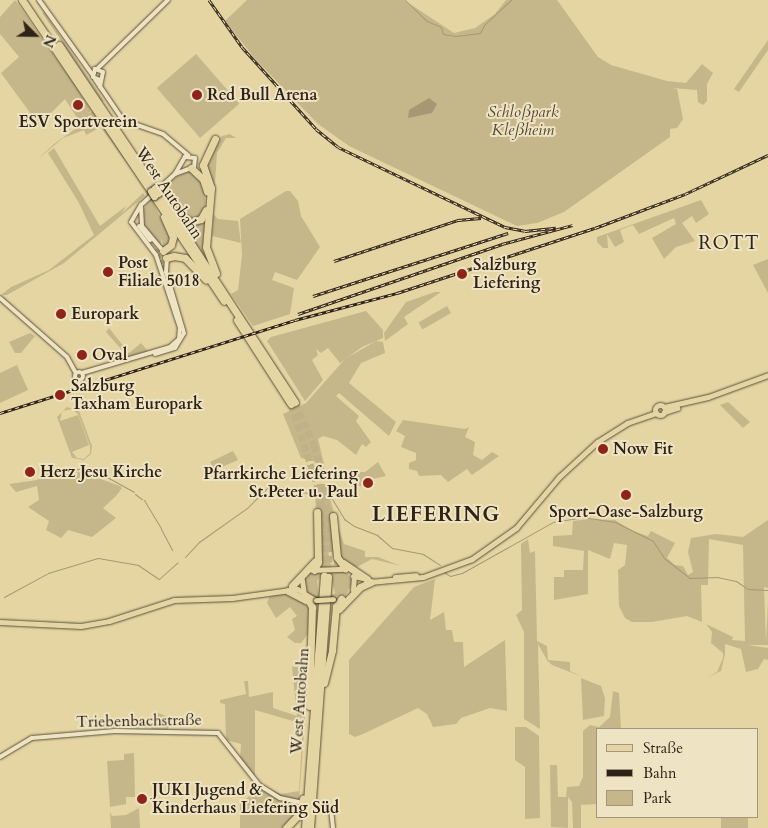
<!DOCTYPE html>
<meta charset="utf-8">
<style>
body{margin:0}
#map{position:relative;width:768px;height:828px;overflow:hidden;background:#e5d5a3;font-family:Cardo,serif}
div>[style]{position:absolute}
.green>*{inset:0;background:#c6b78b;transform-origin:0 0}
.water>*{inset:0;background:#a79873}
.stream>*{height:1px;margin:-0.5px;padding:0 0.5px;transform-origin:0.5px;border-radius:0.5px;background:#a79873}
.tertiary-tunnel>*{height:4px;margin-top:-2px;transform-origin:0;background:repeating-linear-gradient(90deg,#c1b187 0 4px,transparent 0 6px)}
.motorway-tunnel>*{height:7px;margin-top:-3.5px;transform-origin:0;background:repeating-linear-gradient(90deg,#c1b187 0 7px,transparent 0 10.5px)}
.roads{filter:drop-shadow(0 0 1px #5c4f39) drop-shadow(0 0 1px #5c4f39)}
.tertiary>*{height:4px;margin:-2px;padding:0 2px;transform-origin:2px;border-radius:2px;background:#eee4c3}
.tertiary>.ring{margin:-2px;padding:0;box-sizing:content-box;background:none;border:4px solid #eee4c3;border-radius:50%}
.primary>*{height:5px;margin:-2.5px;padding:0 2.5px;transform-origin:2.5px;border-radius:2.5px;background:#e5d5a3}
.primary>.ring{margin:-2.5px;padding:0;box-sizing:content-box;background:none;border:5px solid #e5d5a3;border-radius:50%}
.motorway>*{height:7px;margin:-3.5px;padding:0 3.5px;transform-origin:3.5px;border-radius:3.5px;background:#e5d5a3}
.rail>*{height:3px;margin-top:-1.5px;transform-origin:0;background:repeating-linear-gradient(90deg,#eee4c3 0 4px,#2f2216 0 8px);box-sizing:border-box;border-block:1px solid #2f2216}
.bridges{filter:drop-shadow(0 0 1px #2f2216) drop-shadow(0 0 1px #2f2216)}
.primary-bridge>*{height:5px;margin:-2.5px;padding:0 2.5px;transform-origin:2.5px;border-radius:2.5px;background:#e5d5a3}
.motorway-bridge>*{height:7px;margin:-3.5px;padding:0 3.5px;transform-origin:3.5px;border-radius:3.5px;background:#e5d5a3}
.dots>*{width:14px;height:14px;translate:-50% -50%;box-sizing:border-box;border:2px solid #eee4c3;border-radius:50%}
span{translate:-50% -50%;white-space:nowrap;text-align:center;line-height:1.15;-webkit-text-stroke:4px #eee4c3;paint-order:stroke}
.poi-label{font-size:16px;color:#2f2216;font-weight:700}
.left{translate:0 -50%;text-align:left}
.right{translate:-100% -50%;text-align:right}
.park-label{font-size:16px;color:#554733;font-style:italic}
.street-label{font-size:16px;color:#2f2216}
.quarter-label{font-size:19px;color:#2f2216;letter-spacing:1px}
.district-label{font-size:21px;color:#2f2216;font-weight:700;letter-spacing:1px}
.legend{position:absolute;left:596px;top:728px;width:162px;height:90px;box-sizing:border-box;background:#eee4c3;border:1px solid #a2967e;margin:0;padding:6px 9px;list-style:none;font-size:15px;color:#2f2216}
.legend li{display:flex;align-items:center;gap:10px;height:25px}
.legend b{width:25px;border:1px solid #a2967e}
.north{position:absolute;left:10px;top:10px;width:50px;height:50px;-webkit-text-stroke:4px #eee4c3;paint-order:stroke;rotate:113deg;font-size:14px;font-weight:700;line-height:20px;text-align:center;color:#2f2216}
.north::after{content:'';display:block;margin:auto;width:18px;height:22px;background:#2f2216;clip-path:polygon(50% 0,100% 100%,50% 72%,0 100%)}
</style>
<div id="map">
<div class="green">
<div style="clip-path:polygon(15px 0,77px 88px,91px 111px,87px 114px,93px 111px,146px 190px,101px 127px,86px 135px,84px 130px,63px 138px,37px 160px,54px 144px,85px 122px,82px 118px,79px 121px,65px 99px,39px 125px,1px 73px,19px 57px,0 34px,0 17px)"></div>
<div style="clip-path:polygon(247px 0,404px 0,454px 33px,475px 28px,495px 14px,506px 0,557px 0,598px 57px,611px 65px,667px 81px,686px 83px,702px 64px,713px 73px,707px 84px,707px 101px,703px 105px,698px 102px,697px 90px,672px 88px,677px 89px,683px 119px,677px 128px,670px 129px,670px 137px,564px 212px,537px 223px,517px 226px,349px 146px,318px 124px,256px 60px,225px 21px)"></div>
<div style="left:44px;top:12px;width:107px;height:2px;rotate:56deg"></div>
<div style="clip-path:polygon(768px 40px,768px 50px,739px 92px,734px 89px)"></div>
<div style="left:196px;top:54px;width:66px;height:52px;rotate:49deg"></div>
<div style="clip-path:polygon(230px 134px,236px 138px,226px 138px,217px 153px,213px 214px,218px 219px,238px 221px,241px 243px,212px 236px,213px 220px,204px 165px,213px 145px,222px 136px)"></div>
<div style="clip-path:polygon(54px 148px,100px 226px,126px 206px,122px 213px,143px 193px,145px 196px,64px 263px,7px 295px,1px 295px,11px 287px,49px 270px,94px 235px,79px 203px,48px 153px)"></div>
<div style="clip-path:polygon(192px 170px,206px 187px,205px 209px,197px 219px,182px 217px,161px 188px,184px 171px)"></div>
<div style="clip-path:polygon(286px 191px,290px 191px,298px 201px,301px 216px,320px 247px,297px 280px,275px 272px,272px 280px,294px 288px,290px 314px,253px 326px,231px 294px,238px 290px,242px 255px,240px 219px)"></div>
<div style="clip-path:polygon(151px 198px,171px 239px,164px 247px,161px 239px,161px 248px,143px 226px,141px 213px)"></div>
<div style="clip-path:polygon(701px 200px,709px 214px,696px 223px,692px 216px,682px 223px,695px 241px,676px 247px,664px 259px,652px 238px,676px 224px,674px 218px,639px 234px,633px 225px,620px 230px,624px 242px,615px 247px,607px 234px,608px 248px,603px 248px,597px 242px,597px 237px)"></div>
<div style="clip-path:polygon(176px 214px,184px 221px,206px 215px,211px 266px)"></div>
<div style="clip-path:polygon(768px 259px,768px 293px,753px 265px)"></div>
<div style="clip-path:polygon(435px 292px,441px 292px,404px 317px,408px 324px,385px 341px,384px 333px,406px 302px)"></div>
<div style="left:447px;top:306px;width:8px;height:33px;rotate:60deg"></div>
<div style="clip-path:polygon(366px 311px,383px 330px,383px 338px,362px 347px,340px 363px,328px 348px,321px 353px,316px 349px,318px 355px,312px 360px,323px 380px,305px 401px,267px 341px,271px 337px)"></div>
<div style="clip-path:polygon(109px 328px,129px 353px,141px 343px,148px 351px,128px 357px,106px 332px)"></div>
<div style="clip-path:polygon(30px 333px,35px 336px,21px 353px,15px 353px,9px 342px)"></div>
<div style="clip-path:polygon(376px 341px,383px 342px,385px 353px,361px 363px,349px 383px,396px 422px,389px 436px,339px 393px,336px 396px,359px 416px,356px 421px,371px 442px,366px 447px,362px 444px,356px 455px,337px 440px,323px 436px,318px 439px,324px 464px,301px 458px,283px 414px,306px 403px,345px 359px)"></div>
<div style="clip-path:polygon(17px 365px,28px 390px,0 403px,0 373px)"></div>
<div style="clip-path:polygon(728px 402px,750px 422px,743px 428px,720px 405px)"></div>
<div style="clip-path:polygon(evenodd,67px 407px,79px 411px,92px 446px,91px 454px,84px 460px,72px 458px,57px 417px,67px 407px,72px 409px,78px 414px,90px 446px,90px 453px,84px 459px,77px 458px,72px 452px,89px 445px,78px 415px,60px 421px,62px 411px,72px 409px)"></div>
<div style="clip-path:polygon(403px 420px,465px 429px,469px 427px,465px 437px,475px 442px,473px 455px,482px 460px,492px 452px,499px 456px,472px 475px,467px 469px,448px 482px,441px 475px,419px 476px,417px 471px,409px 469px,409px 463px,416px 460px,416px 453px,401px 447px,405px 436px,396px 431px)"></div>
<div style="clip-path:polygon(233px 451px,238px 460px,215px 470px,210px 462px)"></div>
<div style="clip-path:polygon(378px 462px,386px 476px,372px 479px,370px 489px,357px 485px,355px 478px,358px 472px,365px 472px)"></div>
<div style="clip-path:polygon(51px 471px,52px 476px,81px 472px,120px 486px,122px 488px,116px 496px,103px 508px,116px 518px,92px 537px,68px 530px,61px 538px,46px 530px,49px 521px,28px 507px,39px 500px,37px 486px,16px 492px,9px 484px,37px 480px)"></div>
<div style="clip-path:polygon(327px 488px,335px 516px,340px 566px,334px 565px,334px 552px,329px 551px,327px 561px,332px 565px,318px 567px,315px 490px)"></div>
<div style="clip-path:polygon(589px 519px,615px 520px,633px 531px,648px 536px,651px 531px,675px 543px,667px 558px,675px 565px,683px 566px,688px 575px,693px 572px,688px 552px,691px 538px,716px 534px,743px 537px,768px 520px,768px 588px,764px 587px,766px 642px,768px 602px,768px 645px,748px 645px,768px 648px,768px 660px,764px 659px,758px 669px,746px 672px,741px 649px,725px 644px,725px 654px,721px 671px,706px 678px,717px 672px,723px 658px,723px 653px,711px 643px,712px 632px,706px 624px,733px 637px,732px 640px,745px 641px,743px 545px,709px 539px,708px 581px,708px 585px,701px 585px,702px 622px,687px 616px,652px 622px,632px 622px,625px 618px,619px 606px,618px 570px,625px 565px,627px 545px,614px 543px,610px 559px,588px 550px,588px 594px,554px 600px,554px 577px,564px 577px,564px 570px,583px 570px,584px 551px,553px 546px,553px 536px,572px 535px,573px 521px)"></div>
<div style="clip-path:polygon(336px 521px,344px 544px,365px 551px,365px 557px,378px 557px,401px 566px,372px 559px,353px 569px,340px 557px)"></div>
<div style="clip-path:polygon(528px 539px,530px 553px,535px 551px,537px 641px,547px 646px,548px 660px,570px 662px,570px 671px,583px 677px,552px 665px,547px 660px,538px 644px,540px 729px,524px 719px,524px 632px,516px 615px,522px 610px,521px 544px)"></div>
<div style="clip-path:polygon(345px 570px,353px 581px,346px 595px,330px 597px,335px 593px,331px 577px,321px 576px,317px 581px,319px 598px,308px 596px,303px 589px,305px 578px,311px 572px)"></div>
<div style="clip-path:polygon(435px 579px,430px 620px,444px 612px,446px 630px,452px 630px,454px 642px,463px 642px,464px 667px,505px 640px,507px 711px,490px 708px,461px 718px,456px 724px,433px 727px,427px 714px,418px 708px,363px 734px,355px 737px,349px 734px,349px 660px,414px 587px)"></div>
<div style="clip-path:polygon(292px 594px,309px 607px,308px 634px,301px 643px,295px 643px,287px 637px,295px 630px,292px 619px,297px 616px,290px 607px,276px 618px,267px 603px,270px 595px)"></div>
<div style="clip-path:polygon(298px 666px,304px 683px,305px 721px,299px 801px,280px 797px,260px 784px,281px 794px,299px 791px,303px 724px,255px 710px,255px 776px,240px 759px,241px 744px,226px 740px,225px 704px,220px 703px,220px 700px,246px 694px,244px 681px,248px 681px,249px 697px,273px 692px,273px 708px,297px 716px,292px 667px)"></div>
<div style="clip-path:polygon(581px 678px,601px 686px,605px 698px,604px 716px,583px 720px)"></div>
<div style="clip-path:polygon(613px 691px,619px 693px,621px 729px,597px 729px,597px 804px,581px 805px,581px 828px,573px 828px,572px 802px,568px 797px,568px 828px,551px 827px,550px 765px,557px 765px,558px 797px,566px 797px,567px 787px,579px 786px,583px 777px,583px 731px,590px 725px,599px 727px,610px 717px)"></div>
<div style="clip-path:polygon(155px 712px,169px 717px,168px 730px,151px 729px)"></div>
<div style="clip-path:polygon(515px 727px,526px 727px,539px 736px,540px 818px,525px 819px,525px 767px,515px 760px)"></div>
<div style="clip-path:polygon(134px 753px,135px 797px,126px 797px,126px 804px,110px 807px,107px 761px,124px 760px,124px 754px)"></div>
<div style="clip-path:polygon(259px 788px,278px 799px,298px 804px,295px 815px,282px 828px,240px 828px,240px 804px)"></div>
<div style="clip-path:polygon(139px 808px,140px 828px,111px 828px,110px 812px,112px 816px,126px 815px)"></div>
<div style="left:721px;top:817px;width:27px;height:11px"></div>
</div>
<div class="water">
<div style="clip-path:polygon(429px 98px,437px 104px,432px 113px,408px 118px,409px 110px)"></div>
</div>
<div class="stream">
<div style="left:405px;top:0;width:30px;rotate:44deg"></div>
<div style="left:427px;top:21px;width:15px;rotate:23deg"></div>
<div style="left:441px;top:27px;width:7px;rotate:74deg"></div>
<div style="left:443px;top:34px;width:13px;rotate:9deg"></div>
<div style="left:456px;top:36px;width:24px;rotate:-7deg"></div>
<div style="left:480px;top:33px;width:9px;rotate:-63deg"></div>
<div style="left:484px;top:25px;width:37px;rotate:-43deg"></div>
<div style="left:51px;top:472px;width:28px;rotate:-6deg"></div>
<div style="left:79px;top:469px;width:17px;rotate:7deg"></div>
<div style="left:96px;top:471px;width:43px;rotate:28.9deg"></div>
<div style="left:135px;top:494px;width:9px;rotate:36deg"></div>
<div style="left:331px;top:497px;width:26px;rotate:59deg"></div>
<div style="left:344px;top:519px;width:12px;rotate:35deg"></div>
<div style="left:354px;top:526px;width:25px;rotate:21deg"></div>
<div style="left:377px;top:535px;width:20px;rotate:41deg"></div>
<div style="left:392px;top:548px;width:32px;rotate:11deg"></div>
<div style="left:423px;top:554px;width:20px;rotate:33deg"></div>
<div style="left:144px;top:500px;width:33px;rotate:59deg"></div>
<div style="left:161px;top:529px;width:24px;rotate:62deg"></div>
<div style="left:185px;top:557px;width:21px;rotate:-47deg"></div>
<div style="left:199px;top:542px;width:59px;rotate:-35.3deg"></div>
<div style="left:247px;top:508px;width:33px;rotate:-45deg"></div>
<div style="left:270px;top:485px;width:43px;rotate:12.1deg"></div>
<div style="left:444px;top:572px;width:7px;rotate:34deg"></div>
<div style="left:450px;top:576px;width:12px;rotate:-14deg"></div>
<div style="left:462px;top:573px;width:104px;rotate:-29.3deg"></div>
<div style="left:553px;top:522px;width:30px;rotate:-9deg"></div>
<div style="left:583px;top:517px;width:32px;rotate:9deg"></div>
<div style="left:615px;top:522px;width:42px;rotate:26.6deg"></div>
<div style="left:653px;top:541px;width:20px;rotate:57deg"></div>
<div style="left:664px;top:558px;width:33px;rotate:38deg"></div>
<div style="left:690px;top:578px;width:27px;rotate:-2deg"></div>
<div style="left:717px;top:577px;width:19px;rotate:12deg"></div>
<div style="left:736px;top:581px;width:14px;rotate:34deg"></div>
<div style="left:748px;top:589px;width:20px;rotate:3deg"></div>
<div style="left:4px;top:597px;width:50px;rotate:-28.6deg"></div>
<div style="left:48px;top:573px;width:52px;rotate:-16.7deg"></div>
<div style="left:98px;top:558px;width:41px;rotate:9.9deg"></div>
<div style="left:138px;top:565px;width:25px;rotate:34deg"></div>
<div style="left:159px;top:579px;width:25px;rotate:-42deg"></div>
</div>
<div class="tertiary-tunnel">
<div style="left:156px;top:249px;width:19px;rotate:69deg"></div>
</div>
<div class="motorway-tunnel">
<div style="left:295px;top:402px;width:47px;rotate:66.2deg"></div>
<div style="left:314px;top:445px;width:29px;rotate:74deg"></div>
<div style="left:322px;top:473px;width:61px;rotate:83.5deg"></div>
<div style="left:329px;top:534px;width:42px;rotate:91.4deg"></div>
<div style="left:291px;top:404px;width:90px;rotate:72deg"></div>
<div style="left:319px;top:490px;width:44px;rotate:83.5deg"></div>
<div style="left:324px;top:534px;width:42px;rotate:90deg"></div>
</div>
<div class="roads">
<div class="tertiary">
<div style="left:39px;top:0;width:91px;rotate:54.4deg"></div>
<div style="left:97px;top:69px;width:99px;rotate:-44.2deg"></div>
<div style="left:95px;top:79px;width:50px;rotate:55.7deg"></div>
<div style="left:123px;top:120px;width:42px;rotate:19.3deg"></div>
<div style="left:163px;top:134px;width:33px;rotate:40deg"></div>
<div style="left:100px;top:87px;width:15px;rotate:-79deg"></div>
<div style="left:103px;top:72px;width:9px;rotate:-159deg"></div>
<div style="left:95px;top:69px;width:8px;rotate:104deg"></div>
<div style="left:93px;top:77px;width:8px;rotate:23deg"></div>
<div style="left:141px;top:207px;width:19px;rotate:87deg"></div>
<div style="left:142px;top:226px;width:34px;rotate:50deg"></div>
<div style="left:139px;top:226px;width:18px;rotate:52deg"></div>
<div style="left:0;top:298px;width:89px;rotate:41.4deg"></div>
<div style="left:67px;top:357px;width:18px;rotate:61deg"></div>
<div style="left:155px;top:354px;width:21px;rotate:-17deg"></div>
<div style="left:175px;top:348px;width:17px;rotate:-59deg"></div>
<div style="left:184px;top:333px;width:64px;rotate:-106.4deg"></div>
<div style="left:166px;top:272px;width:15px;rotate:-86deg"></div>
<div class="ring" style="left:75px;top:372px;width:4px;height:4px"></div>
<div style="left:82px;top:373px;width:92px;rotate:-16.5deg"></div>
<div style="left:170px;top:347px;width:12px;rotate:-42deg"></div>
<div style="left:179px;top:339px;width:11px;rotate:-85deg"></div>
<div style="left:180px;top:328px;width:77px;rotate:-108.2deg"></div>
<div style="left:156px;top:255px;width:41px;rotate:-127.1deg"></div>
<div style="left:131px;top:222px;width:20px;rotate:-60deg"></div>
<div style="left:141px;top:205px;width:46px;rotate:-42.4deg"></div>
<div style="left:175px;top:174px;width:20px;rotate:-60deg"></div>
<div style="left:185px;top:157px;width:10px;rotate:6deg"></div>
<div style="left:195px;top:158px;width:9px;rotate:96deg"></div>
<div style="left:194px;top:167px;width:20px;rotate:160deg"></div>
<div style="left:0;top:757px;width:37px;rotate:-31deg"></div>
<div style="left:32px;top:738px;width:83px;rotate:-4.8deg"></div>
<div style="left:115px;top:731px;width:103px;rotate:1.1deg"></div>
<div style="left:218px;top:733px;width:66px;rotate:51.7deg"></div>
<div style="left:259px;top:785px;width:25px;rotate:32deg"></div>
<div style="left:280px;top:798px;width:19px;rotate:12deg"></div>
<div style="left:316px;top:803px;width:16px;rotate:22deg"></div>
<div style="left:331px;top:809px;width:19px;rotate:84deg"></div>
</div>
<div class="primary">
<div class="ring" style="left:655px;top:405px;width:5px;height:5px"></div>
<div style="left:664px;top:407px;width:45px;rotate:-12.8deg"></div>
<div style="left:708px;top:397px;width:64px;rotate:-20.1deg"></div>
<div style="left:664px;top:412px;width:14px;rotate:-17deg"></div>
<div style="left:312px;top:570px;width:33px;rotate:-2deg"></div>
<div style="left:353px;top:576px;width:14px;rotate:12deg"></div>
<div style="left:395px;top:577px;width:21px;rotate:-5deg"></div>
<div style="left:302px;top:580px;width:14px;rotate:82deg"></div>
<div style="left:304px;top:594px;width:13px;rotate:27deg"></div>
<div style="left:370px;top:582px;width:53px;rotate:-5.4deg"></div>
<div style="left:423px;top:577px;width:52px;rotate:-20.2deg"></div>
<div style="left:472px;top:559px;width:54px;rotate:-35.2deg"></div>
<div style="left:516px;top:528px;width:67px;rotate:-49.9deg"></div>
<div style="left:559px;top:477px;width:52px;rotate:-42.6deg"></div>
<div style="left:597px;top:442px;width:36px;rotate:-32deg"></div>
<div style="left:627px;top:423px;width:31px;rotate:-19deg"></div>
<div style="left:353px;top:590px;width:14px;rotate:-86deg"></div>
<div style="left:0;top:622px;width:81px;rotate:2.8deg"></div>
<div style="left:81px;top:626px;width:28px;rotate:-10deg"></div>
<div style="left:109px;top:621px;width:68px;rotate:-17.9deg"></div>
<div style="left:174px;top:600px;width:58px;rotate:-2deg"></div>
<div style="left:232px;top:598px;width:66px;rotate:-7.9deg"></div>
<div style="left:297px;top:589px;width:7px;rotate:27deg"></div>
</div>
<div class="motorway">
<div style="left:22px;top:0;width:230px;rotate:56deg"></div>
<div style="left:59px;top:45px;width:172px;rotate:56.1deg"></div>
<div style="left:215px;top:139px;width:29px;rotate:115deg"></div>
<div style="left:203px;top:165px;width:24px;rotate:71deg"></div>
<div style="left:211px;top:188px;width:59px;rotate:94.8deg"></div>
<div style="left:206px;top:247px;width:28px;rotate:69deg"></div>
<div style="left:191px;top:168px;width:16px;rotate:43deg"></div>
<div style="left:203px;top:179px;width:13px;rotate:72deg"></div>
<div style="left:158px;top:193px;width:250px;rotate:56.8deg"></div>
<div style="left:154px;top:196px;width:126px;rotate:56.3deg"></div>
<div style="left:175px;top:211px;width:19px;rotate:35deg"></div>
<div style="left:191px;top:222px;width:10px;rotate:-17deg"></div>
<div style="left:201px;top:219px;width:10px;rotate:-61deg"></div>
<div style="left:163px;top:251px;width:10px;rotate:-37deg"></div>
<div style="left:171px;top:245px;width:8px;rotate:-76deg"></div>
<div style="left:173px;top:237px;width:22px;rotate:-114deg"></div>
<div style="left:166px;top:258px;width:8px;rotate:-14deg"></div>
<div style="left:174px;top:256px;width:11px;rotate:10deg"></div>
<div style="left:185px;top:258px;width:30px;rotate:46deg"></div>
<div style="left:237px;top:320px;width:100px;rotate:57.3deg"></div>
<div style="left:333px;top:516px;width:41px;rotate:84.4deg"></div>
<div style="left:337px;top:557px;width:14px;rotate:54deg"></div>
<div style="left:343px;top:563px;width:29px;rotate:34deg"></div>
<div style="left:314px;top:570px;width:9px;rotate:-63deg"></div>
<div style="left:318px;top:562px;width:50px;rotate:-91.1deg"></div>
<div style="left:292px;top:586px;width:34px;rotate:-47deg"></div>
<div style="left:288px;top:591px;width:20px;rotate:27deg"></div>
<div style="left:306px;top:596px;width:13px;rotate:61deg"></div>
<div style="left:312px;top:607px;width:99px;rotate:91.7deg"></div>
<div style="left:339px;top:609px;width:30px;rotate:-46deg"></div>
<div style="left:360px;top:587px;width:12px;rotate:-24deg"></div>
<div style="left:324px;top:683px;width:34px;rotate:-76deg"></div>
<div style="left:332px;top:650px;width:44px;rotate:-84.8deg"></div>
<div style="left:336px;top:606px;width:9px;rotate:-54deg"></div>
<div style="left:286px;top:828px;width:19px;rotate:-47deg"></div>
<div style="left:299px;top:814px;width:16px;rotate:-76deg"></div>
<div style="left:305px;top:828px;width:253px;rotate:-85.7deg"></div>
<div style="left:310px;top:828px;width:252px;rotate:-85.9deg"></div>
</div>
</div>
<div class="rail">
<div style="left:209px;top:0;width:57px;rotate:54.9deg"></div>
<div style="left:242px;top:47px;width:110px;rotate:47.9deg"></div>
<div style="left:316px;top:129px;width:28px;rotate:39deg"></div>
<div style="left:338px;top:147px;width:185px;rotate:25.6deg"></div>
<div style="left:505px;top:227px;width:20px;rotate:11deg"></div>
<div style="left:525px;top:231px;width:31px;rotate:-6deg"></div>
<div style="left:334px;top:261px;width:131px;rotate:-18.3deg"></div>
<div style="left:458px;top:220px;width:23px;rotate:-5deg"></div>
<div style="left:313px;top:296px;width:205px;rotate:-17.9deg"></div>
<div style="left:298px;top:314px;width:216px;rotate:-18.9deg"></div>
<div style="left:502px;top:244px;width:73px;rotate:-15deg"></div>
<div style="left:0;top:413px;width:309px;rotate:-17.5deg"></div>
<div style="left:295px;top:320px;width:106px;rotate:-14.8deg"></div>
<div style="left:397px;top:293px;width:208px;rotate:-18.2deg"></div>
<div style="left:595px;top:228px;width:96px;rotate:-20.7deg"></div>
<div style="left:685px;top:194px;width:92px;rotate:-25.2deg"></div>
</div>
<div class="bridges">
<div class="primary-bridge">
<div style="left:316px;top:600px;width:17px;rotate:-3deg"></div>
</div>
<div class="motorway-bridge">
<div style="left:155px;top:188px;width:6px;rotate:59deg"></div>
<div style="left:151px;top:191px;width:6px;rotate:59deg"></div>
</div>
</div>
<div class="dots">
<div style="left:197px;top:95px;background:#8f2418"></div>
<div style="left:78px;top:105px;background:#8f2418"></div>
<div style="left:108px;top:272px;background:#8f2418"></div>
<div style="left:462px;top:274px;background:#8f2418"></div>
<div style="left:61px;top:314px;background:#8f2418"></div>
<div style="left:82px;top:355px;background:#8f2418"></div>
<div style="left:60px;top:395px;background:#8f2418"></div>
<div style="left:603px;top:449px;background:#8f2418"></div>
<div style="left:30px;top:472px;background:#8f2418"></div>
<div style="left:368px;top:483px;background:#8f2418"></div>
<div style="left:626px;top:495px;background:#8f2418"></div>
<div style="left:142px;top:799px;background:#8f2418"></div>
</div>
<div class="poi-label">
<span class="left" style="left:207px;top:95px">Red Bull Arena</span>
<span style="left:78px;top:122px">ESV Sportverein</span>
<span class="left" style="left:118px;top:272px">Post<br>Filiale 5018</span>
<span class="left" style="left:473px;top:274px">Salzburg<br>Liefering</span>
<span class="left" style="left:71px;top:314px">Europark</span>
<span class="left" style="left:92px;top:355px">Oval</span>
<span class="left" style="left:71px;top:395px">Salzburg<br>Taxham Europark</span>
<span class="left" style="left:613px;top:449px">Now Fit</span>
<span class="left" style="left:40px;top:472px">Herz Jesu Kirche</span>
<span class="right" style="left:358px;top:483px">Pfarrkirche Liefering<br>St.Peter u. Paul</span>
<span style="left:626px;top:512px">Sport-Oase-Salzburg</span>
<span class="left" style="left:152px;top:799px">JUKI Jugend &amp;<br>Kinderhaus Liefering Süd</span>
</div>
<div class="park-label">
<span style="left:523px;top:121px">Schloßpark<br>Kleßheim</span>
</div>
<div class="street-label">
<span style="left:169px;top:193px;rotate:56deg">West Autobahn</span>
<span style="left:300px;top:701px;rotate:-86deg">West Autobahn</span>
<span style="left:139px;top:721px;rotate:-1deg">Triebenbachstraße</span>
</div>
<div class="quarter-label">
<span style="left:729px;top:244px">ROTT</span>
</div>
<div class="district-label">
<span style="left:436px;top:515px">LIEFERING</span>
</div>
<ul class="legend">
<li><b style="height:6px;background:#e5d5a3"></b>Straße</li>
<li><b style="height:6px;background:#2f2216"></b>Bahn</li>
<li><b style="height:14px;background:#c6b78b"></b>Park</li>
</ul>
<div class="north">N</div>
</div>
